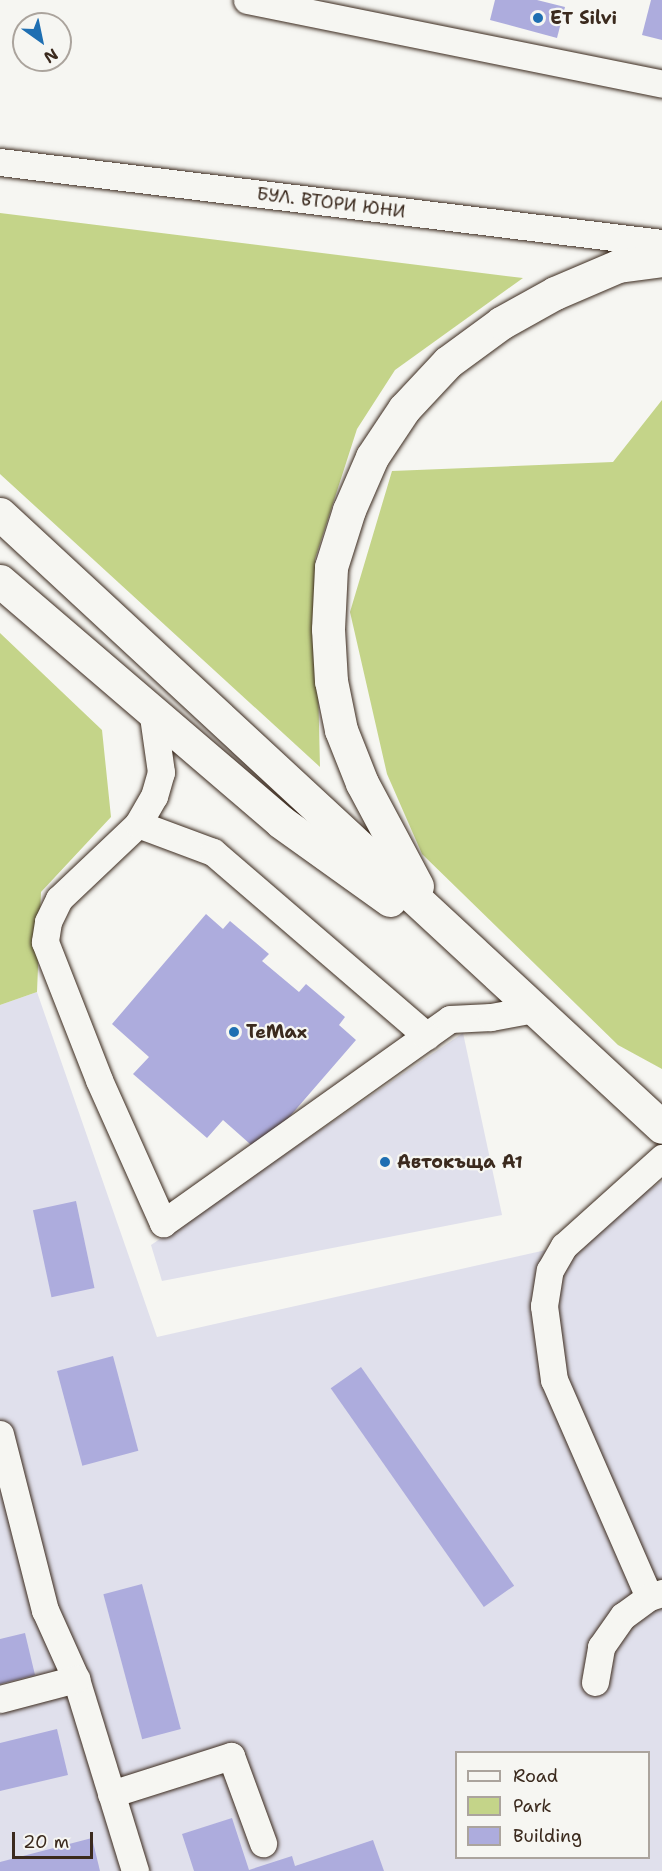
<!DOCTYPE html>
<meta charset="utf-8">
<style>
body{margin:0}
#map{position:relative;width:662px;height:1871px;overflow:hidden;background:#f6f6f2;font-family:"Shantell Sans",sans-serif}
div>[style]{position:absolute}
.built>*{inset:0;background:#e0e0ec}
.green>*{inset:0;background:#c4d489}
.building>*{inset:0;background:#adacdd;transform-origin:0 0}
.roads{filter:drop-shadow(0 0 2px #3b2a1e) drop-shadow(0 0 2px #3b2a1e)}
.minor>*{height:27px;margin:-13.5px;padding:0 13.5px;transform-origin:13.5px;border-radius:13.5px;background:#f6f6f2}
.major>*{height:33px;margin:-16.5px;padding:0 16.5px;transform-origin:16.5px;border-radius:16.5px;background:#f6f6f2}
.dots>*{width:16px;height:16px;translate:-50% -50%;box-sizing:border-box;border:3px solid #f6f6f2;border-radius:50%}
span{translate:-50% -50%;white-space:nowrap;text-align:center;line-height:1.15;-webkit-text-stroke:4.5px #f6f6f2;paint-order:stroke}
.poi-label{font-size:18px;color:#3b2a1e;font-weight:700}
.left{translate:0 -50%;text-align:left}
.street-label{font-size:18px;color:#3b2a1e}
.legend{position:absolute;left:455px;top:1751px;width:195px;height:108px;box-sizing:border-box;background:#f6f6f2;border:2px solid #aba49d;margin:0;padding:8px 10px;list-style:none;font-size:18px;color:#3b2a1e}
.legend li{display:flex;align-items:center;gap:12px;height:30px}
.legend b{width:30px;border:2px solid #aba49d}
.north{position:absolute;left:12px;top:12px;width:60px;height:60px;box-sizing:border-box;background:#f6f6f2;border:2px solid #aba49d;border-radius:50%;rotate:147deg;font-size:16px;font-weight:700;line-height:24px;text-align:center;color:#3b2a1e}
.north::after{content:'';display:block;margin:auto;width:21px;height:27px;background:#1f6fb2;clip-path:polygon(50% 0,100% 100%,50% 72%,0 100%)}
.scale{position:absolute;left:12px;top:1832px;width:81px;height:27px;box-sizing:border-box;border:3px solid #3b2a1e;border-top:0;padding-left:8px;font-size:18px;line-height:21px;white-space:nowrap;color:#3b2a1e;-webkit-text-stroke:4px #f6f6f2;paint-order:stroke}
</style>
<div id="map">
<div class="built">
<div style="clip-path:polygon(evenodd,37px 992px,157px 1337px,564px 1246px,662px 1181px,662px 1871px,0 1871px,0 1005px,37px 992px,456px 1752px,648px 1752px,648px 1858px,456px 1858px,456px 1752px)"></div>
<div style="clip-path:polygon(463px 1033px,502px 1215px,162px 1281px,151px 1245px)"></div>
</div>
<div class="green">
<div style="clip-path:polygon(0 213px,523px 278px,395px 370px,357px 429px,315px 559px,320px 767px,0 474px)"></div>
<div style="clip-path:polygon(662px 400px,662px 1069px,618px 1045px,422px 854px,387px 774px,350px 612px,392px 471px,613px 462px)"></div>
<div style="clip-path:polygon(0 633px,102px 730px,111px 817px,41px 892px,37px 992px,0 1005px)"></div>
</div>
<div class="building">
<div style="clip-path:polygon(495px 0,537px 0,565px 7px,557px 38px,490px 20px)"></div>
<div style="clip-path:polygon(651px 0,662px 0,662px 40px,642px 35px)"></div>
<div style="clip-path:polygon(206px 914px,223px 929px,230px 921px,269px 954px,262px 961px,299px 992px,306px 984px,345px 1017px,339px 1025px,356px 1040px,259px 1152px,223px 1120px,207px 1138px,133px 1074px,149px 1057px,112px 1024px)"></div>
<div style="left:76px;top:1201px;width:89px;height:44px;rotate:78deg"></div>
<div style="left:113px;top:1356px;width:98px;height:58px;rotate:75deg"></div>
<div style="left:361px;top:1367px;width:267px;height:37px;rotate:55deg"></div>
<div style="left:142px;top:1584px;width:150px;height:40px;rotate:75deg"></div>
<div style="clip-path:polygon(25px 1633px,35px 1675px,0 1684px,0 1639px)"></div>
<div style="clip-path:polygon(57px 1729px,68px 1775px,0 1791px,0 1743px)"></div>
<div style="clip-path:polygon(232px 1818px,249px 1870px,292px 1856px,295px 1866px,373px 1840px,384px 1871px,194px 1871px,182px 1834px)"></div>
<div style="clip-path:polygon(92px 1838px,100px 1871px,0 1871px,0 1862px)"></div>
</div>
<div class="roads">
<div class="minor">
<div style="left:247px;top:0;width:423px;rotate:11.4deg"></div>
<div style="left:0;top:162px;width:667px;rotate:6.98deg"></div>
<div style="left:152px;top:709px;width:64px;rotate:81.9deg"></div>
<div style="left:161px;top:772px;width:25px;rotate:106deg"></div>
<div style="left:154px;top:796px;width:32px;rotate:120deg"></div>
<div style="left:138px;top:824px;width:109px;rotate:136.5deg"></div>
<div style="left:59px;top:899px;width:25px;rotate:116deg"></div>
<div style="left:48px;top:922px;width:20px;rotate:99deg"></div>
<div style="left:45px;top:942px;width:148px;rotate:68.6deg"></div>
<div style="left:99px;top:1080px;width:157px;rotate:65.9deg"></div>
<div style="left:163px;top:1223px;width:352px;rotate:-35.4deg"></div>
<div style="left:450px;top:1019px;width:41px;rotate:-2.8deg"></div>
<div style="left:491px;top:1017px;width:44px;rotate:-10.5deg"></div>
<div style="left:138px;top:824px;width:80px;rotate:20.5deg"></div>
<div style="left:213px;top:852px;width:282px;rotate:40.7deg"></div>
<div style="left:0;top:1434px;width:182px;rotate:75.7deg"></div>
<div style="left:45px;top:1610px;width:76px;rotate:65.8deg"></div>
<div style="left:76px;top:1679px;width:201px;rotate:72.9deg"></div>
<div style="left:649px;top:1597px;width:237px;rotate:-113.6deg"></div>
<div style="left:554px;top:1380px;width:75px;rotate:-97.7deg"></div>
<div style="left:544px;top:1306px;width:36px;rotate:-81deg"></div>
<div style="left:550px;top:1270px;width:28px;rotate:-60deg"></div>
<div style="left:564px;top:1246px;width:132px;rotate:-41.9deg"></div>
<div style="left:595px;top:1682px;width:36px;rotate:-80deg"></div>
<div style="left:601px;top:1647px;width:38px;rotate:-55deg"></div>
<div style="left:623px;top:1616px;width:32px;rotate:-36deg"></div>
<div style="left:649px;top:1597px;width:14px;rotate:-17deg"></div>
<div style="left:0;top:1699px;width:79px;rotate:-14.7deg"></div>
<div style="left:111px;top:1794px;width:126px;rotate:-17.6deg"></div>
<div style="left:231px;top:1756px;width:93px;rotate:69.8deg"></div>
</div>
<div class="major">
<div style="left:0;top:514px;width:902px;rotate:42.8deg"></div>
<div style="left:0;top:581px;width:370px;rotate:40.6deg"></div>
<div style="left:281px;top:822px;width:134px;rotate:35.6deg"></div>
<div style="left:417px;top:886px;width:117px;rotate:-118.1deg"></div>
<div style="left:362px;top:783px;width:57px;rotate:-111.6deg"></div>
<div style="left:341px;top:730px;width:50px;rotate:-101.5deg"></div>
<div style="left:331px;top:681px;width:52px;rotate:-93.3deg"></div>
<div style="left:328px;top:629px;width:62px;rotate:-87.2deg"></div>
<div style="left:331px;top:567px;width:60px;rotate:-72.5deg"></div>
<div style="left:349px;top:510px;width:58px;rotate:-66.5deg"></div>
<div style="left:372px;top:457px;width:58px;rotate:-56.3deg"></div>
<div style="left:404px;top:409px;width:64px;rotate:-46.9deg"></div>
<div style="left:448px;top:362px;width:66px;rotate:-36.3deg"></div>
<div style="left:501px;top:323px;width:62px;rotate:-29.1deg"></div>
<div style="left:555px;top:293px;width:69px;rotate:-23.2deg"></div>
<div style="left:618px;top:266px;width:44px;rotate:-7.8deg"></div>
</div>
</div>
<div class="dots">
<div style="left:538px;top:18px;background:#1f6fb2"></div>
<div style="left:234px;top:1032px;background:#1f6fb2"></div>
<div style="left:385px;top:1162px;background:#1f6fb2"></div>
</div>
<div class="poi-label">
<span class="left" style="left:550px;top:18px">ET Silvi</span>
<span class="left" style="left:246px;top:1032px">TeMax</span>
<span class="left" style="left:397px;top:1162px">Автокъща А1</span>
</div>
<div class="street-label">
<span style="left:331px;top:203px;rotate:7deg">БУЛ. ВТОРИ ЮНИ</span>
</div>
<ul class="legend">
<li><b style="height:8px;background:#f6f6f2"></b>Road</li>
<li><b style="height:16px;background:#c4d489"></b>Park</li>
<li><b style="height:16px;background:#adacdd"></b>Building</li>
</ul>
<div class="north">N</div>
<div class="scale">20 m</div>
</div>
